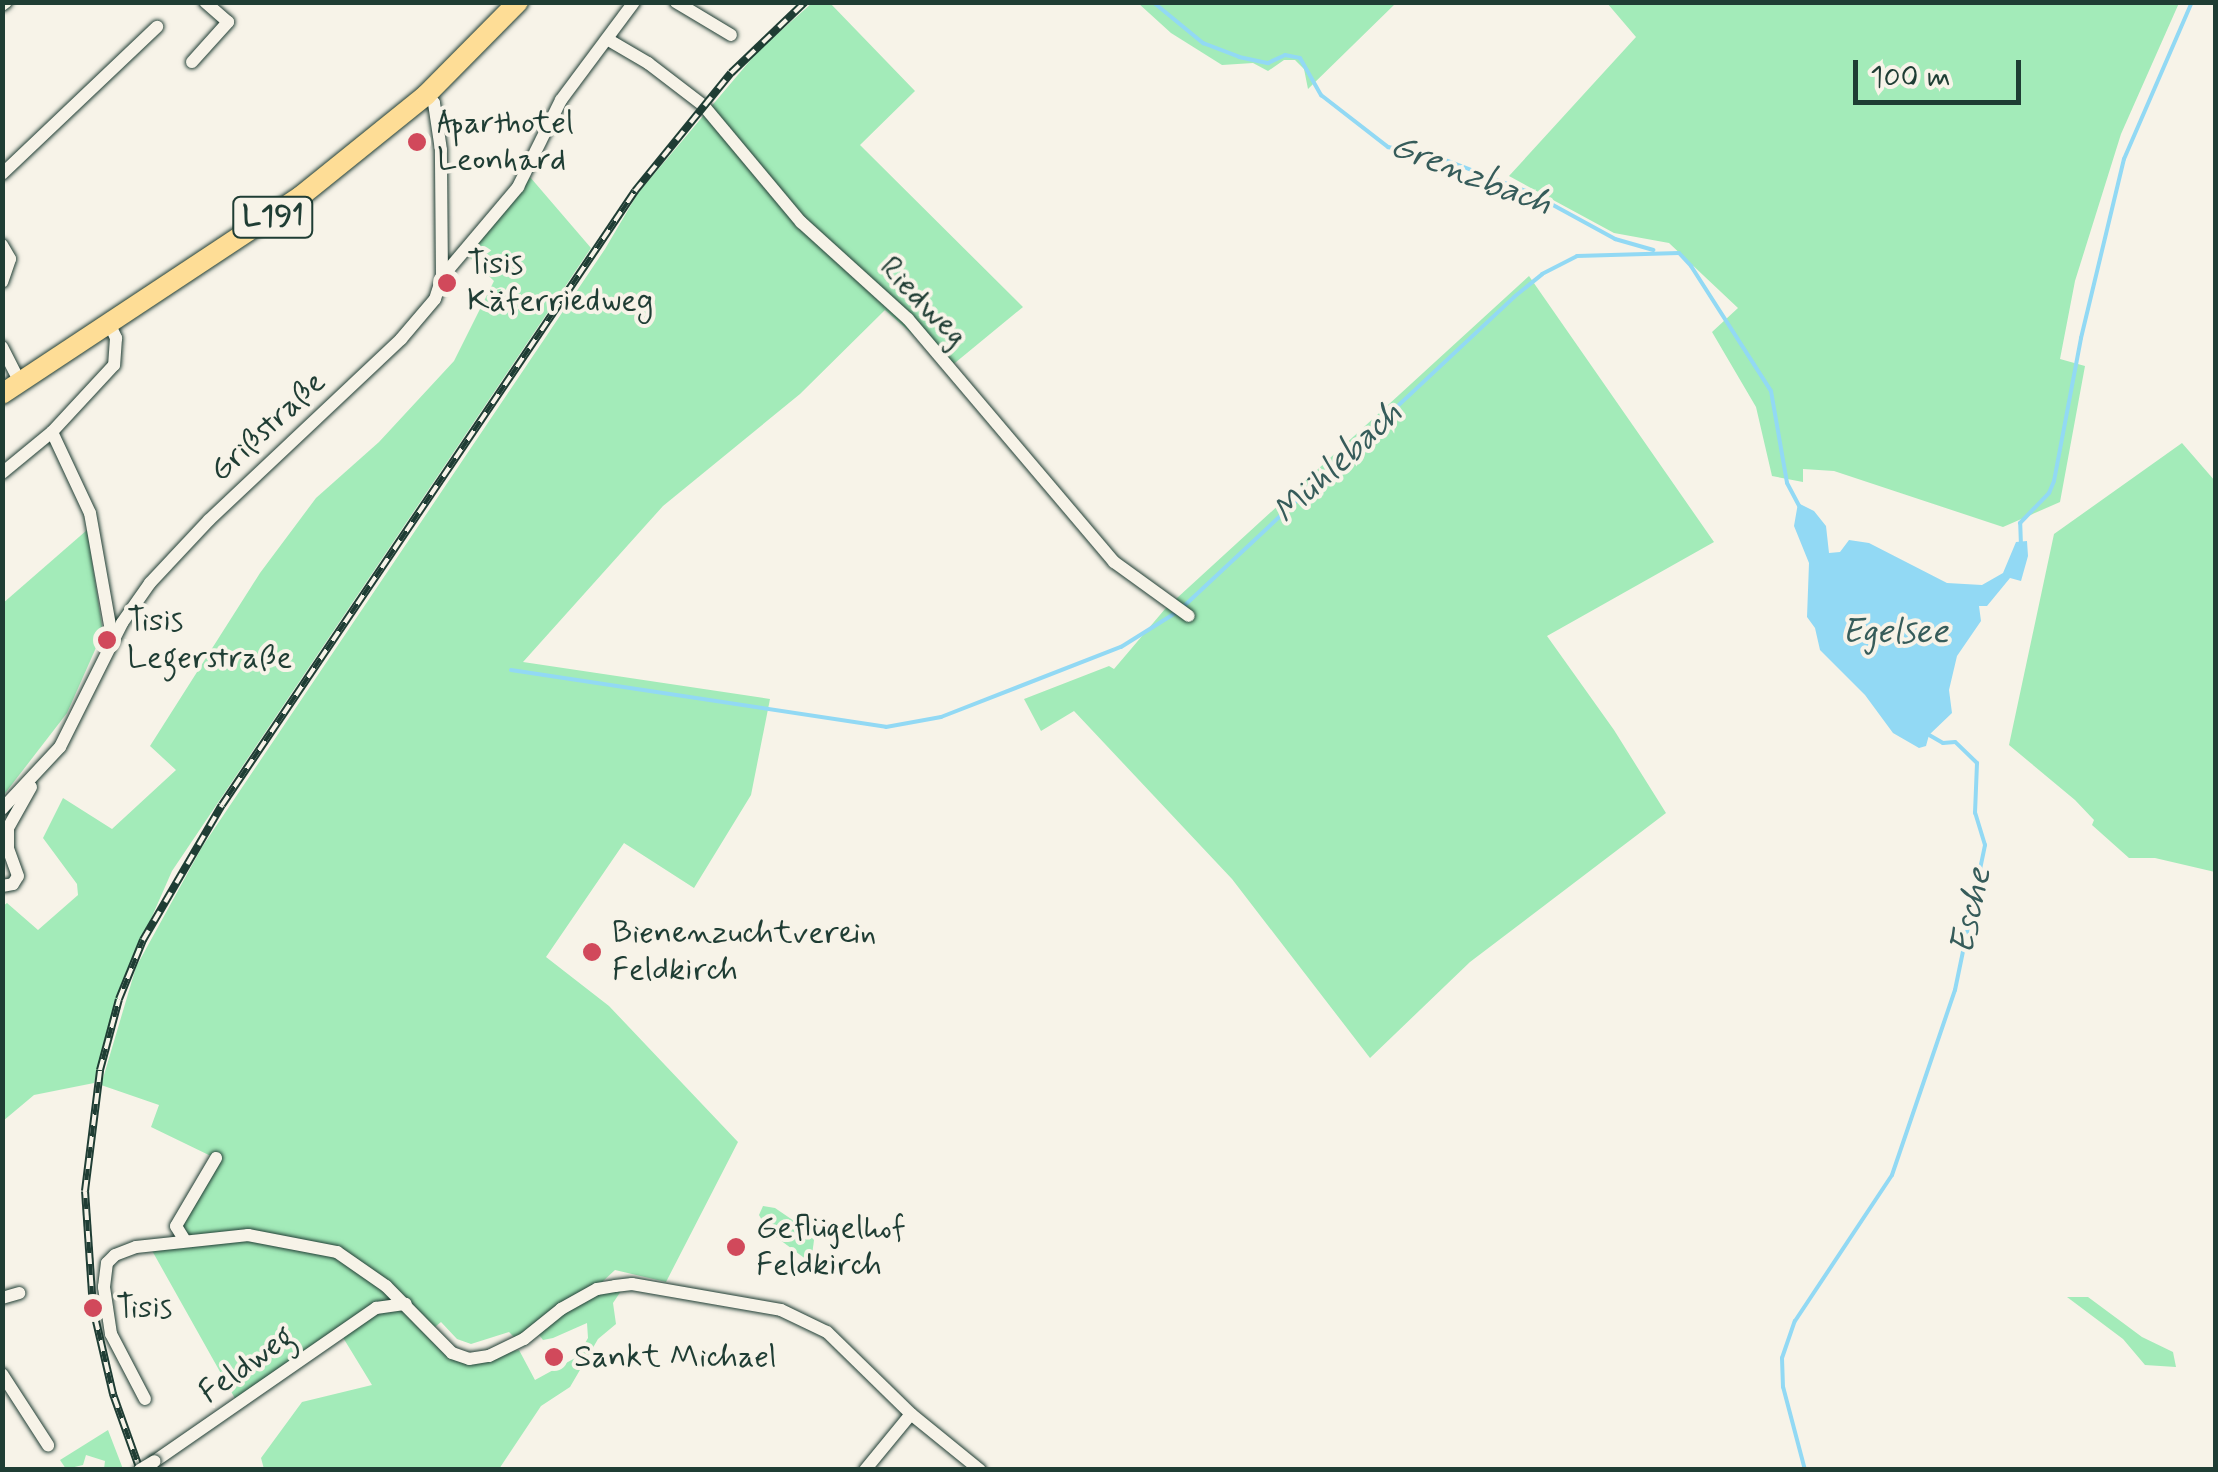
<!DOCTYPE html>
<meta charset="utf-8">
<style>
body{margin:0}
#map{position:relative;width:2218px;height:1472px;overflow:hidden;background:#f7f3e8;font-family:Mynerve,sans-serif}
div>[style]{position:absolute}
.green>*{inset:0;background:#a3ebb9}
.water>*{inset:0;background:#92d9f4}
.stream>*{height:4px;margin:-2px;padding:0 2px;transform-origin:2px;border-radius:2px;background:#92d9f4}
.roads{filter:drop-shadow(0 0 2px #1f3d34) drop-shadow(0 0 2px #1f3d34)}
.minor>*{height:12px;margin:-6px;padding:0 6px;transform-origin:6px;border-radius:6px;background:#f7f3e8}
.primary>*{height:20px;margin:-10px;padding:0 10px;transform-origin:10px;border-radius:10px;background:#fedd96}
.rail>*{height:8px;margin-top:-4px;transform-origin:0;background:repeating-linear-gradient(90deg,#f7f3e8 0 11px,#1f3d34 0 22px);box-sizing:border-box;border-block:2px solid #1f3d34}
.bridges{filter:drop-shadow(0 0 2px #1f3d34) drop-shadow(0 0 2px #1f3d34)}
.minor-bridge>*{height:12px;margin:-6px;padding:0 6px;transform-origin:6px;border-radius:6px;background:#f7f3e8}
.dots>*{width:28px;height:28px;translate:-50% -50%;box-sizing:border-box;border:5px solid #f7f3e8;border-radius:50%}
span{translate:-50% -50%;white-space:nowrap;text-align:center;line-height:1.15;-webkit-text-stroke:8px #f7f3e8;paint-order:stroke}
.shield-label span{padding:2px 8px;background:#f7f3e8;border:2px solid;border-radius:8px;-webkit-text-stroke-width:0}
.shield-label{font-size:30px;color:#1f3d34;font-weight:700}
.poi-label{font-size:32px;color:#1f3d34}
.left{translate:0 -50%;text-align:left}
.street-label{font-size:32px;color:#1f3d34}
.water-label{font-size:35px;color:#365c5a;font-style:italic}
.frame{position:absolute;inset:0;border:5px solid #1f3d34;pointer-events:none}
.scale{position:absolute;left:1853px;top:60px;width:168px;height:45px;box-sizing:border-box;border:5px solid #1f3d34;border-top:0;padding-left:12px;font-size:30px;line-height:35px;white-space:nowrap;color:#1f3d34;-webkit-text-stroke:8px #f7f3e8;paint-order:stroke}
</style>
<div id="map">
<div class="green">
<div style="clip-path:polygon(evenodd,812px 3px,830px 3px,915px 91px,860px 145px,1023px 307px,950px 367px,885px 310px,800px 394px,663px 506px,523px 662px,770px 699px,751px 795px,694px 888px,624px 843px,546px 957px,609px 1006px,738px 1142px,666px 1282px,615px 1270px,602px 1282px,621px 1291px,613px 1303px,616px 1324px,598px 1339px,570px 1387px,541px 1406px,499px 1469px,264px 1469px,261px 1458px,302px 1402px,372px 1385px,339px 1331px,237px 1402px,150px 1247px,182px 1240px,177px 1226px,215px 1158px,151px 1127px,159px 1105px,101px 1085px,136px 967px,202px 847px,605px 249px,638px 193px,759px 50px,812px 3px,441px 1322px,457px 1339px,471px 1344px,509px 1332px,515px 1338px,536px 1331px,543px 1340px,553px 1338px,587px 1323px,588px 1338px,577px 1357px,535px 1380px,519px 1350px,489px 1357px,451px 1354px,435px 1327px,441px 1322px)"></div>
<div style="clip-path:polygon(1138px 3px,1396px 3px,1308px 89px,1304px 69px,1295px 60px,1284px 60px,1268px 71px,1253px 63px,1222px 65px,1171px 33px)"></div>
<div style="clip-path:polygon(1607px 3px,2179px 3px,2121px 134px,2075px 281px,2060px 359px,2085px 366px,2060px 502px,2003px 527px,1834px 471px,1803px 469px,1803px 482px,1772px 476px,1756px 407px,1712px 332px,1738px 308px,1669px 243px,1614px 233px,1509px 176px,1636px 37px)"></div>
<div style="clip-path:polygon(530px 177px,591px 248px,172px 871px,121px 987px,94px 1083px,34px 1095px,3px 1121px,3px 906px,7px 903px,38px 930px,78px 895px,77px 884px,43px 838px,63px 798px,112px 829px,176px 770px,150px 746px,260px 573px,316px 498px,379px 442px,454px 361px,494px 281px,467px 255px)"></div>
<div style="clip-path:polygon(1529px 276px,1714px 542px,1547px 636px,1614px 730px,1666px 813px,1470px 962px,1370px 1058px,1232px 879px,1074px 711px,1041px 731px,1024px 699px,1109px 666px,1114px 669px,1165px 609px)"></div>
<div style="clip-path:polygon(2182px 443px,2215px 481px,2215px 872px,2155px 858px,2129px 858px,2092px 825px,2094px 820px,2075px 800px,2009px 745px,2054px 534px)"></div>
<div style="clip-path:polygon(87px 530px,103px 632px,67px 713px,3px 796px,2px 604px)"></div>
<div style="clip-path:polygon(763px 1206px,775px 1208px,800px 1225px,814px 1240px,811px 1263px,768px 1231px,759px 1215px)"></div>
<div style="clip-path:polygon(2067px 1297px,2088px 1297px,2142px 1337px,2173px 1352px,2176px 1367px,2145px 1365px,2123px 1339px)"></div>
<div style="clip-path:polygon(108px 1430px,123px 1469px,104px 1469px,105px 1461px,86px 1455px,83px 1465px,66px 1469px,60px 1460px)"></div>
</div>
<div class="water">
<div style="clip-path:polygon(1798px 503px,1814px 511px,1826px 526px,1829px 553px,1840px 552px,1849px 540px,1869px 543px,1947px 583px,1982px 585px,2003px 573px,2016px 542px,2027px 541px,2028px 556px,2021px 581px,2010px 578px,1987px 606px,1979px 606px,1981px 621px,1957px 656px,1949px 690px,1952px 713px,1929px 735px,1926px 746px,1919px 748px,1893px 733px,1865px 695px,1820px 650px,1815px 628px,1807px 617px,1809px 563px,1794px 526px)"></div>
</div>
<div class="stream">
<div style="left:1153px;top:2px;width:65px;rotate:39.4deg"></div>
<div style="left:1203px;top:43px;width:39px;rotate:21deg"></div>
<div style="left:1239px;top:57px;width:30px;rotate:12deg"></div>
<div style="left:1268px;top:63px;width:19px;rotate:-25deg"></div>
<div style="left:1285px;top:55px;width:15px;rotate:11deg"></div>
<div style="left:1300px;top:58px;width:43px;rotate:60.4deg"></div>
<div style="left:1321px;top:95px;width:85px;rotate:37.8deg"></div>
<div style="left:1388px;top:147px;width:56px;rotate:12.3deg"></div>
<div style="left:1443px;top:159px;width:94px;rotate:21.1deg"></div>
<div style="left:1531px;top:193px;width:96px;rotate:28.7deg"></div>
<div style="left:1615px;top:239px;width:40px;rotate:16deg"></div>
<div style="left:2021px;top:546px;width:23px;rotate:-92deg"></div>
<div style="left:2020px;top:523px;width:42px;rotate:-46deg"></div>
<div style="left:2049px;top:493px;width:13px;rotate:-67deg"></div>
<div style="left:2054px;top:481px;width:146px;rotate:-79.3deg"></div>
<div style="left:2081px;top:338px;width:184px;rotate:-76.5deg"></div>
<div style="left:2124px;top:159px;width:171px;rotate:-66.6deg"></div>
<div style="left:1184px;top:606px;width:452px;rotate:-43.1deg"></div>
<div style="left:1514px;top:297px;width:36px;rotate:-39deg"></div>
<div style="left:1542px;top:274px;width:39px;rotate:-27deg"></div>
<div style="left:1577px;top:256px;width:102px;rotate:-1.7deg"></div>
<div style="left:1679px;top:253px;width:18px;rotate:47deg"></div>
<div style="left:1691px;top:266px;width:148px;rotate:57.4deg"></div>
<div style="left:1771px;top:391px;width:93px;rotate:80.1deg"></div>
<div style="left:1787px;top:483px;width:26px;rotate:62deg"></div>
<div style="left:511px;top:670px;width:379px;rotate:8.6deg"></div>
<div style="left:886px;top:727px;width:56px;rotate:-10.3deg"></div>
<div style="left:941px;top:717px;width:193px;rotate:-21.3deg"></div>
<div style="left:1121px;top:647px;width:66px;rotate:-32deg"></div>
<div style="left:1805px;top:1470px;width:86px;rotate:-104.8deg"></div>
<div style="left:1783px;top:1387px;width:29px;rotate:-92deg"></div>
<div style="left:1782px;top:1358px;width:39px;rotate:-71deg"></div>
<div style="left:1795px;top:1321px;width:175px;rotate:-56.4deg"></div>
<div style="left:1892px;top:1175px;width:195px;rotate:-71.2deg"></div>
<div style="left:1955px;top:990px;width:148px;rotate:-78.3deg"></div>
<div style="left:1985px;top:845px;width:34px;rotate:-107deg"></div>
<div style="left:1975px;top:813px;width:50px;rotate:-87.7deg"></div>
<div style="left:1977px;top:763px;width:30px;rotate:-136deg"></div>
<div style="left:1955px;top:742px;width:12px;rotate:175deg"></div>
<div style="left:1943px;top:743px;width:16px;rotate:-150deg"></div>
</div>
<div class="roads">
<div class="minor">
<div style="left:676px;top:2px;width:64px;rotate:31deg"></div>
<div style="left:2px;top:5px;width:5px;rotate:-37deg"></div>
<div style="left:607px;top:39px;width:48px;rotate:30.3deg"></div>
<div style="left:648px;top:63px;width:69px;rotate:37.4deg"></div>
<div style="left:703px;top:105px;width:153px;rotate:50.1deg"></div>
<div style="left:801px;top:222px;width:144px;rotate:42.2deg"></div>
<div style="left:908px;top:319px;width:319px;rotate:49.7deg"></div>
<div style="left:1114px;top:562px;width:92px;rotate:35.8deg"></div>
<div style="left:192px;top:62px;width:54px;rotate:-48deg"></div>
<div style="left:228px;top:22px;width:30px;rotate:-139deg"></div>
<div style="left:2px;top:174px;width:214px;rotate:-43.5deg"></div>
<div style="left:2px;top:245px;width:16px;rotate:60deg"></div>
<div style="left:10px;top:259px;width:24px;rotate:109deg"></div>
<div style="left:442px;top:277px;width:118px;rotate:-49.8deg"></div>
<div style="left:518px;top:187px;width:97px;rotate:-63.7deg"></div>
<div style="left:561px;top:100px;width:122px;rotate:-53.3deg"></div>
<div style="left:109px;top:323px;width:17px;rotate:65deg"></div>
<div style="left:116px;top:338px;width:27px;rotate:94deg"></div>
<div style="left:114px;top:365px;width:91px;rotate:132.8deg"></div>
<div style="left:52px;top:432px;width:89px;rotate:64.9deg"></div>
<div style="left:90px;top:513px;width:131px;rotate:79.9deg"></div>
<div style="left:2px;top:347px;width:39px;rotate:63deg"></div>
<div style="left:2px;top:473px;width:65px;rotate:-39.4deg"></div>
<div style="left:2px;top:809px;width:85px;rotate:-46.9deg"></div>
<div style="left:60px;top:747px;width:139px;rotate:-63.4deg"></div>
<div style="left:122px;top:623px;width:49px;rotate:-55deg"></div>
<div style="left:150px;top:583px;width:86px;rotate:-46.9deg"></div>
<div style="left:209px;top:520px;width:264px;rotate:-43.3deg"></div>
<div style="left:401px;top:339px;width:52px;rotate:-49.6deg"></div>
<div style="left:435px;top:299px;width:23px;rotate:-72deg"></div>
<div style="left:442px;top:277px;width:127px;rotate:-90.5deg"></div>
<div style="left:441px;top:150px;width:48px;rotate:-98.5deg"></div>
<div style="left:434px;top:103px;width:11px;rotate:-135deg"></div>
<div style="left:2px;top:886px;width:11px;rotate:-10deg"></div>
<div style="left:13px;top:884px;width:9px;rotate:-58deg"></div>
<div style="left:18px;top:876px;width:30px;rotate:-110deg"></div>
<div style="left:8px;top:848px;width:20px;rotate:-90deg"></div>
<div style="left:8px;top:828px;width:47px;rotate:-60.7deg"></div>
<div style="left:184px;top:1239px;width:15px;rotate:-122deg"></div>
<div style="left:176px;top:1226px;width:79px;rotate:-59.5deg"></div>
<div style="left:2px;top:1298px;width:18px;rotate:-16deg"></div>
<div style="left:2px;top:1374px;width:85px;rotate:57.1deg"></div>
<div style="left:145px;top:1399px;width:73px;rotate:-117.6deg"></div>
<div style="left:111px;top:1334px;width:48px;rotate:-98.5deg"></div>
<div style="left:104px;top:1287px;width:24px;rotate:-83deg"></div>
<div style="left:107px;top:1263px;width:11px;rotate:-45deg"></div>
<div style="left:115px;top:1255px;width:22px;rotate:-21deg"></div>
<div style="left:136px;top:1247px;width:113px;rotate:-6.1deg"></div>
<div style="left:248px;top:1235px;width:91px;rotate:10.8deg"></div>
<div style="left:337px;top:1252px;width:60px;rotate:34.8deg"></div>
<div style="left:386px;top:1286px;width:94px;rotate:45.4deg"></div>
<div style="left:452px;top:1353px;width:18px;rotate:19deg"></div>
<div style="left:469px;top:1359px;width:20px;rotate:-9deg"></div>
<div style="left:489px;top:1356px;width:39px;rotate:-26deg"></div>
<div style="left:524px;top:1339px;width:48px;rotate:-39deg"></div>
<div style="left:561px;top:1309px;width:41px;rotate:-29.1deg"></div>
<div style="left:597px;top:1289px;width:18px;rotate:-9deg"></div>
<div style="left:615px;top:1286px;width:17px;rotate:-7deg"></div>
<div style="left:632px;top:1284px;width:151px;rotate:9.9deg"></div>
<div style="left:781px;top:1310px;width:51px;rotate:25.6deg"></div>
<div style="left:827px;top:1332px;width:117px;rotate:44.3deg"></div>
<div style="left:911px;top:1414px;width:89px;rotate:39.1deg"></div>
<div style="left:155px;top:1461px;width:269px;rotate:-34.7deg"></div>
<div style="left:376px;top:1308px;width:30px;rotate:-8deg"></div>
<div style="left:865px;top:1470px;width:72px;rotate:-50.6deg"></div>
</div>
<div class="primary">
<div style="left:2px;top:394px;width:359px;rotate:-33.5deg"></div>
<div style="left:301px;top:196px;width:161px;rotate:-38.9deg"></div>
<div style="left:426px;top:95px;width:131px;rotate:-45.3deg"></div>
</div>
</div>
<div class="rail">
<div style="left:140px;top:1470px;width:81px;rotate:-109.6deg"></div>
<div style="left:113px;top:1394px;width:88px;rotate:-103.1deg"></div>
<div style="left:93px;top:1308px;width:117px;rotate:-93.9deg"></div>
<div style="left:85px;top:1191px;width:122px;rotate:-82.9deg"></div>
<div style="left:100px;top:1070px;width:73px;rotate:-75deg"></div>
<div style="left:119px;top:999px;width:64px;rotate:-67.9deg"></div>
<div style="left:143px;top:940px;width:156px;rotate:-59.7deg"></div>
<div style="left:222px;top:805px;width:740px;rotate:-56.07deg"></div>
<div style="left:635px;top:191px;width:152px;rotate:-50.9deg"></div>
<div style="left:731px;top:73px;width:103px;rotate:-43.8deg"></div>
</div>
<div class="bridges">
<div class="minor-bridge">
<div style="left:140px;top:1470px;width:17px;rotate:-31deg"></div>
</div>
</div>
<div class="dots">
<div style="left:417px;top:142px;background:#d1495b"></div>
<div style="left:447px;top:283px;background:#d1495b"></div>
<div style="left:107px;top:640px;background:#d1495b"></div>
<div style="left:592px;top:952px;background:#d1495b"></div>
<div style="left:736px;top:1247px;background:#d1495b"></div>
<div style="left:93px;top:1308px;background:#d1495b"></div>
<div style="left:554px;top:1357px;background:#d1495b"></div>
</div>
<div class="shield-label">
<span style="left:273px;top:217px">L191</span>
</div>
<div class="poi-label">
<span class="left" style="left:437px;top:142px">Aparthotel<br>Leonhard</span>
<span class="left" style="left:467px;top:283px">Tisis<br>Käferriedweg</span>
<span class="left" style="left:127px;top:640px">Tisis<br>Legerstraße</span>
<span class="left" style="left:612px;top:952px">Bienenzuchtverein<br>Feldkirch</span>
<span class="left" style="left:756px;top:1247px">Geflügelhof<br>Feldkirch</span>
<span class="left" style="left:116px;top:1308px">Tisis</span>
<span class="left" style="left:574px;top:1357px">Sankt Michael</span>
</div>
<div class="street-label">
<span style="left:923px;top:302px;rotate:46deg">Riedweg</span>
<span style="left:268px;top:427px;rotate:-43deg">Grißstraße</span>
<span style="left:247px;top:1365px;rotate:-36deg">Feldweg</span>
</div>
<div class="water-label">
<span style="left:1471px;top:175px;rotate:21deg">Grenzbach</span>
<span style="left:1338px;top:463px;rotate:-43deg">Mühlebach</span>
<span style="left:1895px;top:632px">Egelsee</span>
<span style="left:1971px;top:911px;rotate:-78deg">Esche</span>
</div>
<div class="frame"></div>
<div class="scale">100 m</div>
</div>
